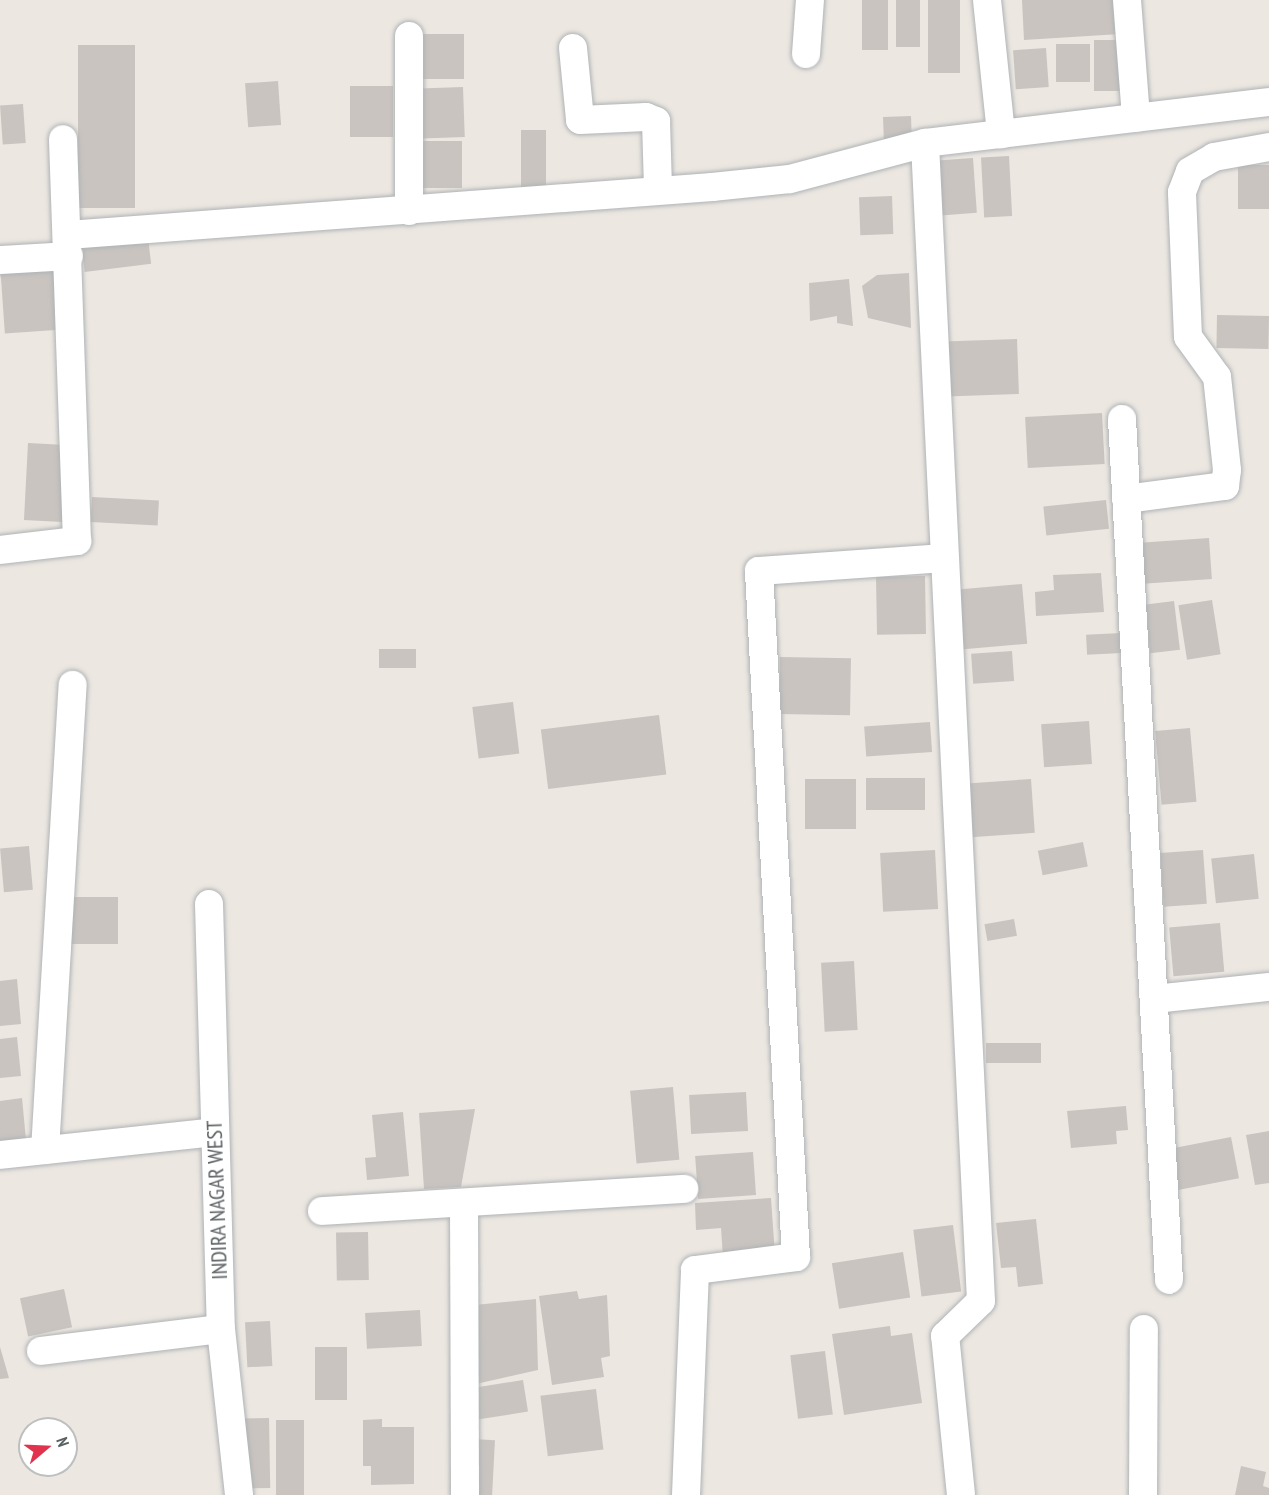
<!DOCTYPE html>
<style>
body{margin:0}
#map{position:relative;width:1269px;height:1495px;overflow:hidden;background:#ece7e1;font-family:"PT Sans Narrow",sans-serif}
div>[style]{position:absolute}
.building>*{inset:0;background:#c9c4c0;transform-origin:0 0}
.roads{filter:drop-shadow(0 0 2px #afb3b6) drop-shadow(0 0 2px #afb3b6)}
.street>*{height:28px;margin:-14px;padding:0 14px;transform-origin:14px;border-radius:14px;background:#fff}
span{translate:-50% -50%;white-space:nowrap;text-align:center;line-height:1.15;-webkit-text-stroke:4.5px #fff;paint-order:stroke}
.street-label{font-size:22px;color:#5a5f61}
.north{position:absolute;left:18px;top:1417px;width:60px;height:60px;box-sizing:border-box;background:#fff;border:2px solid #bdbfc0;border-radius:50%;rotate:71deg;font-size:16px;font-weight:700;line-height:24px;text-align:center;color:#5a5f61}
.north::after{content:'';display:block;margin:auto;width:21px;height:27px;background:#e0334e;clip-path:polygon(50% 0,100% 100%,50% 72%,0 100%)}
</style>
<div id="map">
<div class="building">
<div style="left:862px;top:0;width:26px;height:50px"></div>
<div style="left:896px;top:0;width:24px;height:47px"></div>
<div style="left:928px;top:0;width:32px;height:73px"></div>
<div style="clip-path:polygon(1022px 0,1118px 0,1120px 34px,1024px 40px)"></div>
<div style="left:422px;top:34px;width:42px;height:45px"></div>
<div style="left:1094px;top:40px;width:33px;height:51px"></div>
<div style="left:1090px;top:44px;width:38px;height:34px;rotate:90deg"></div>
<div style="left:78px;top:45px;width:57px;height:163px"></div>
<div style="left:1046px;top:48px;width:39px;height:33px;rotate:86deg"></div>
<div style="left:278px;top:81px;width:44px;height:33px;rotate:86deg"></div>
<div style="left:350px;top:86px;width:43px;height:51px"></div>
<div style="left:463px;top:87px;width:50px;height:43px;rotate:88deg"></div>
<div style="left:23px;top:104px;width:39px;height:23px;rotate:86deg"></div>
<div style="left:911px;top:116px;width:27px;height:28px;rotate:88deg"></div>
<div style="left:521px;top:130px;width:25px;height:64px"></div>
<div style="left:418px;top:141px;width:44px;height:47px"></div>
<div style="left:1009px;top:156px;width:60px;height:28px;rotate:87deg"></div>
<div style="left:973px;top:158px;width:55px;height:36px;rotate:86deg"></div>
<div style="left:1269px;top:165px;width:44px;height:31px;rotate:90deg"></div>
<div style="left:892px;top:196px;width:38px;height:33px;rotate:88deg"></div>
<div style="left:148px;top:238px;width:26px;height:67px;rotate:83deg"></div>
<div style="left:54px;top:262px;width:68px;height:54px;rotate:86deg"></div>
<div style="clip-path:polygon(909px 273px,911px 328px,868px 318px,862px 286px,877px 275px)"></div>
<div style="clip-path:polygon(849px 279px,853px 326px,837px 323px,837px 316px,810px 321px,809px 283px)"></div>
<div style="left:1217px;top:315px;width:52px;height:33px;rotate:1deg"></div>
<div style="left:1017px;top:339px;width:55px;height:73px;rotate:88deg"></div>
<div style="left:1102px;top:413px;width:51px;height:77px;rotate:87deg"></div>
<div style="left:28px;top:443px;width:38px;height:77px;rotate:3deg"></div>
<div style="left:92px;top:497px;width:67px;height:25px;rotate:3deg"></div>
<div style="left:1106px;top:500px;width:29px;height:63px;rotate:84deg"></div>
<div style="left:1209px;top:538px;width:41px;height:69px;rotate:86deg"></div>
<div style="clip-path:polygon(1101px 573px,1104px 612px,1036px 616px,1035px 592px,1054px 590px,1053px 575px)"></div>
<div style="left:925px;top:576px;width:58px;height:49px;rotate:89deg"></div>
<div style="left:1022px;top:584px;width:60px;height:64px;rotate:85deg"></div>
<div style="left:1212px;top:600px;width:55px;height:34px;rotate:81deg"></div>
<div style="left:1174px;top:601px;width:49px;height:30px;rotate:83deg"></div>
<div style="left:1121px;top:633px;width:20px;height:35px;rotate:87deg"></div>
<div style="left:379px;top:649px;width:37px;height:19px"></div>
<div style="left:1012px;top:651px;width:30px;height:41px;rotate:86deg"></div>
<div style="left:780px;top:657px;width:71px;height:57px;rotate:1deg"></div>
<div style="left:513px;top:702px;width:52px;height:41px;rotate:83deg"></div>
<div style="left:659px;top:715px;width:60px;height:119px;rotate:83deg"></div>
<div style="left:1089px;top:721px;width:43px;height:48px;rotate:86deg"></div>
<div style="left:930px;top:722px;width:30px;height:66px;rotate:86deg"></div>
<div style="left:1190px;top:728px;width:74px;height:35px;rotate:85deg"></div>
<div style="left:866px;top:778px;width:59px;height:32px"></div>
<div style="left:805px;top:779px;width:51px;height:50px"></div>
<div style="left:1031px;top:779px;width:54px;height:64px;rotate:86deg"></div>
<div style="left:1083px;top:842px;width:25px;height:46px;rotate:79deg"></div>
<div style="left:29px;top:846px;width:44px;height:29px;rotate:85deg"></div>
<div style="left:935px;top:850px;width:59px;height:55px;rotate:87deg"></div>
<div style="left:1203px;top:850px;width:54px;height:43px;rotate:86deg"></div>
<div style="left:1254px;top:854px;width:45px;height:43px;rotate:84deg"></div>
<div style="left:66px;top:897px;width:52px;height:47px"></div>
<div style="left:1014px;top:919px;width:17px;height:30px;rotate:80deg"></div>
<div style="left:1220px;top:923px;width:49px;height:51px;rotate:85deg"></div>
<div style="left:854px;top:961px;width:69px;height:33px;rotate:87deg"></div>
<div style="clip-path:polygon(17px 979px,21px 1024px,0 1026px,0 981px)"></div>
<div style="clip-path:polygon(17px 1037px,21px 1076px,0 1078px,0 1039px)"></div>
<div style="left:1041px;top:1043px;width:20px;height:55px;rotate:90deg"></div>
<div style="left:673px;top:1087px;width:73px;height:43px;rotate:85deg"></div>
<div style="left:746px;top:1092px;width:39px;height:57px;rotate:87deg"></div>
<div style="clip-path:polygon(22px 1098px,26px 1140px,0 1143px,0 1101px)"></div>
<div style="clip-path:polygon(1126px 1106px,1128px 1130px,1116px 1131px,1117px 1144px,1071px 1148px,1067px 1111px)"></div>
<div style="clip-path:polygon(475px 1109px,461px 1187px,424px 1189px,419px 1113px)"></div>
<div style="clip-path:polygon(403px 1112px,409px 1176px,367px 1180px,365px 1158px,376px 1157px,372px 1115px)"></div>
<div style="clip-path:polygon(1269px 1131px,1269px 1183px,1255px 1185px,1246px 1135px)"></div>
<div style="left:1231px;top:1137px;width:42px;height:62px;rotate:79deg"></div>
<div style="left:753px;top:1152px;width:43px;height:58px;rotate:86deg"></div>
<div style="clip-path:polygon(771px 1198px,775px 1255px,723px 1258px,721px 1228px,696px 1230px,695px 1203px)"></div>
<div style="clip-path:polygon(1036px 1219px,1043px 1284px,1018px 1287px,1016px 1267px,1001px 1268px,996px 1223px)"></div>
<div style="left:953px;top:1225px;width:67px;height:40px;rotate:83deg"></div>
<div style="left:368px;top:1232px;width:48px;height:32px;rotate:89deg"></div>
<div style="left:903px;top:1252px;width:46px;height:72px;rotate:81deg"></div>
<div style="left:64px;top:1289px;width:39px;height:45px;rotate:78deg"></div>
<div style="clip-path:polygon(577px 1291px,579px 1299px,607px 1295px,610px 1356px,601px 1358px,604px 1377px,552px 1385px,539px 1296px)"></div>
<div style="clip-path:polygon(536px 1299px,538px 1370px,476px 1384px,475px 1305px)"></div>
<div style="left:420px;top:1310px;width:36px;height:55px;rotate:87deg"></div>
<div style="left:270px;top:1321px;width:45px;height:25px;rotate:87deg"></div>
<div style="clip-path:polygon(890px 1326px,891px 1336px,912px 1333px,922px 1403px,844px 1415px,832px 1334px)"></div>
<div style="clip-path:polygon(0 1347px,9px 1378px,0 1379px)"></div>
<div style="left:315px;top:1347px;width:32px;height:53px"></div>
<div style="left:825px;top:1351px;width:64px;height:35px;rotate:83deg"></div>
<div style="left:523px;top:1380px;width:32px;height:51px;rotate:81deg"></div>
<div style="left:596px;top:1389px;width:61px;height:56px;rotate:83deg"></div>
<div style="left:269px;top:1418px;width:70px;height:26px;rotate:89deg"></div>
<div style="clip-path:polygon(382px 1419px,382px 1427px,414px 1427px,414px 1484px,371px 1485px,371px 1466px,363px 1466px,363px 1420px)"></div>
<div style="left:276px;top:1420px;width:28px;height:75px"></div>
<div style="left:473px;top:1439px;width:22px;height:56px;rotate:3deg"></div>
<div style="clip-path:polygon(1241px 1466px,1266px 1472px,1263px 1486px,1269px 1488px,1269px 1495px,1235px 1495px)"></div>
</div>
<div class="roads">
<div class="street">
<div style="left:987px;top:0;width:135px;rotate:84deg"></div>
<div style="left:1127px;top:0;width:118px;rotate:85.6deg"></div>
<div style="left:409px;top:36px;width:175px;rotate:90deg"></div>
<div style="left:573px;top:48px;width:72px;rotate:84.4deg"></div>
<div style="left:580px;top:120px;width:66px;rotate:-2.6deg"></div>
<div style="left:646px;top:117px;width:11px;rotate:22deg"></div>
<div style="left:656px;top:121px;width:69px;rotate:88.3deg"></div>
<div style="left:806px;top:54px;width:54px;rotate:-85.8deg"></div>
<div style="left:68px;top:235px;width:646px;rotate:-4.26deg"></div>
<div style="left:712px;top:187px;width:78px;rotate:-5.9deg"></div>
<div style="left:790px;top:179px;width:140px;rotate:-14.9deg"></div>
<div style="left:0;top:260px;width:69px;rotate:-3.3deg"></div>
<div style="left:1122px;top:419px;width:862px;rotate:86.88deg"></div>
<div style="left:1126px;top:499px;width:100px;rotate:-7.5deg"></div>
<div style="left:1225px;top:486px;width:16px;rotate:-83deg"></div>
<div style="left:1227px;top:470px;width:94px;rotate:-96.1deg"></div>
<div style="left:1217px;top:377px;width:49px;rotate:-125.9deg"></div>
<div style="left:1188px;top:337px;width:145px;rotate:-92.4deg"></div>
<div style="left:1182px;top:192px;width:22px;rotate:-69deg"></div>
<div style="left:1190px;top:171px;width:28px;rotate:-30deg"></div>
<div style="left:1214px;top:157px;width:56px;rotate:-10.3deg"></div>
<div style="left:0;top:550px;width:78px;rotate:-6.7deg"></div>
<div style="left:77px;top:541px;width:402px;rotate:-92deg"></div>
<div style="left:209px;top:904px;width:425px;rotate:88.4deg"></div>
<div style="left:221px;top:1329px;width:167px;rotate:83.8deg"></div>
<div style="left:1154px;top:999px;width:116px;rotate:-6deg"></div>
<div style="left:45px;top:1150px;width:466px;rotate:-86.6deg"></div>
<div style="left:0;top:1155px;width:216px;rotate:-6.1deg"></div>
<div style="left:464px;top:1203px;width:292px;rotate:89.8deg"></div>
<div style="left:322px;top:1211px;width:363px;rotate:-3.5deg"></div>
<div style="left:41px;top:1351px;width:181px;rotate:-7deg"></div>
<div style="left:686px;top:1495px;width:225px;rotate:-87.7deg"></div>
<div style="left:695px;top:1270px;width:102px;rotate:-7.3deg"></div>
<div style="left:796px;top:1257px;width:687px;rotate:-93.09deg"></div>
<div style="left:759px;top:571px;width:186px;rotate:-4deg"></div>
<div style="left:961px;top:1495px;width:160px;rotate:-95.7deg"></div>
<div style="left:945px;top:1336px;width:50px;rotate:-44.2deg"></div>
<div style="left:981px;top:1301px;width:1159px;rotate:-92.77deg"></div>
<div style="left:925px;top:143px;width:346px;rotate:-6.8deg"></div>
<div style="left:1143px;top:1495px;width:166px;rotate:-89.7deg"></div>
</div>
</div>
<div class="street-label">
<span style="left:217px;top:1200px;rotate:-92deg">INDIRA NAGAR WEST</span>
</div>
<div class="north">N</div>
</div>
